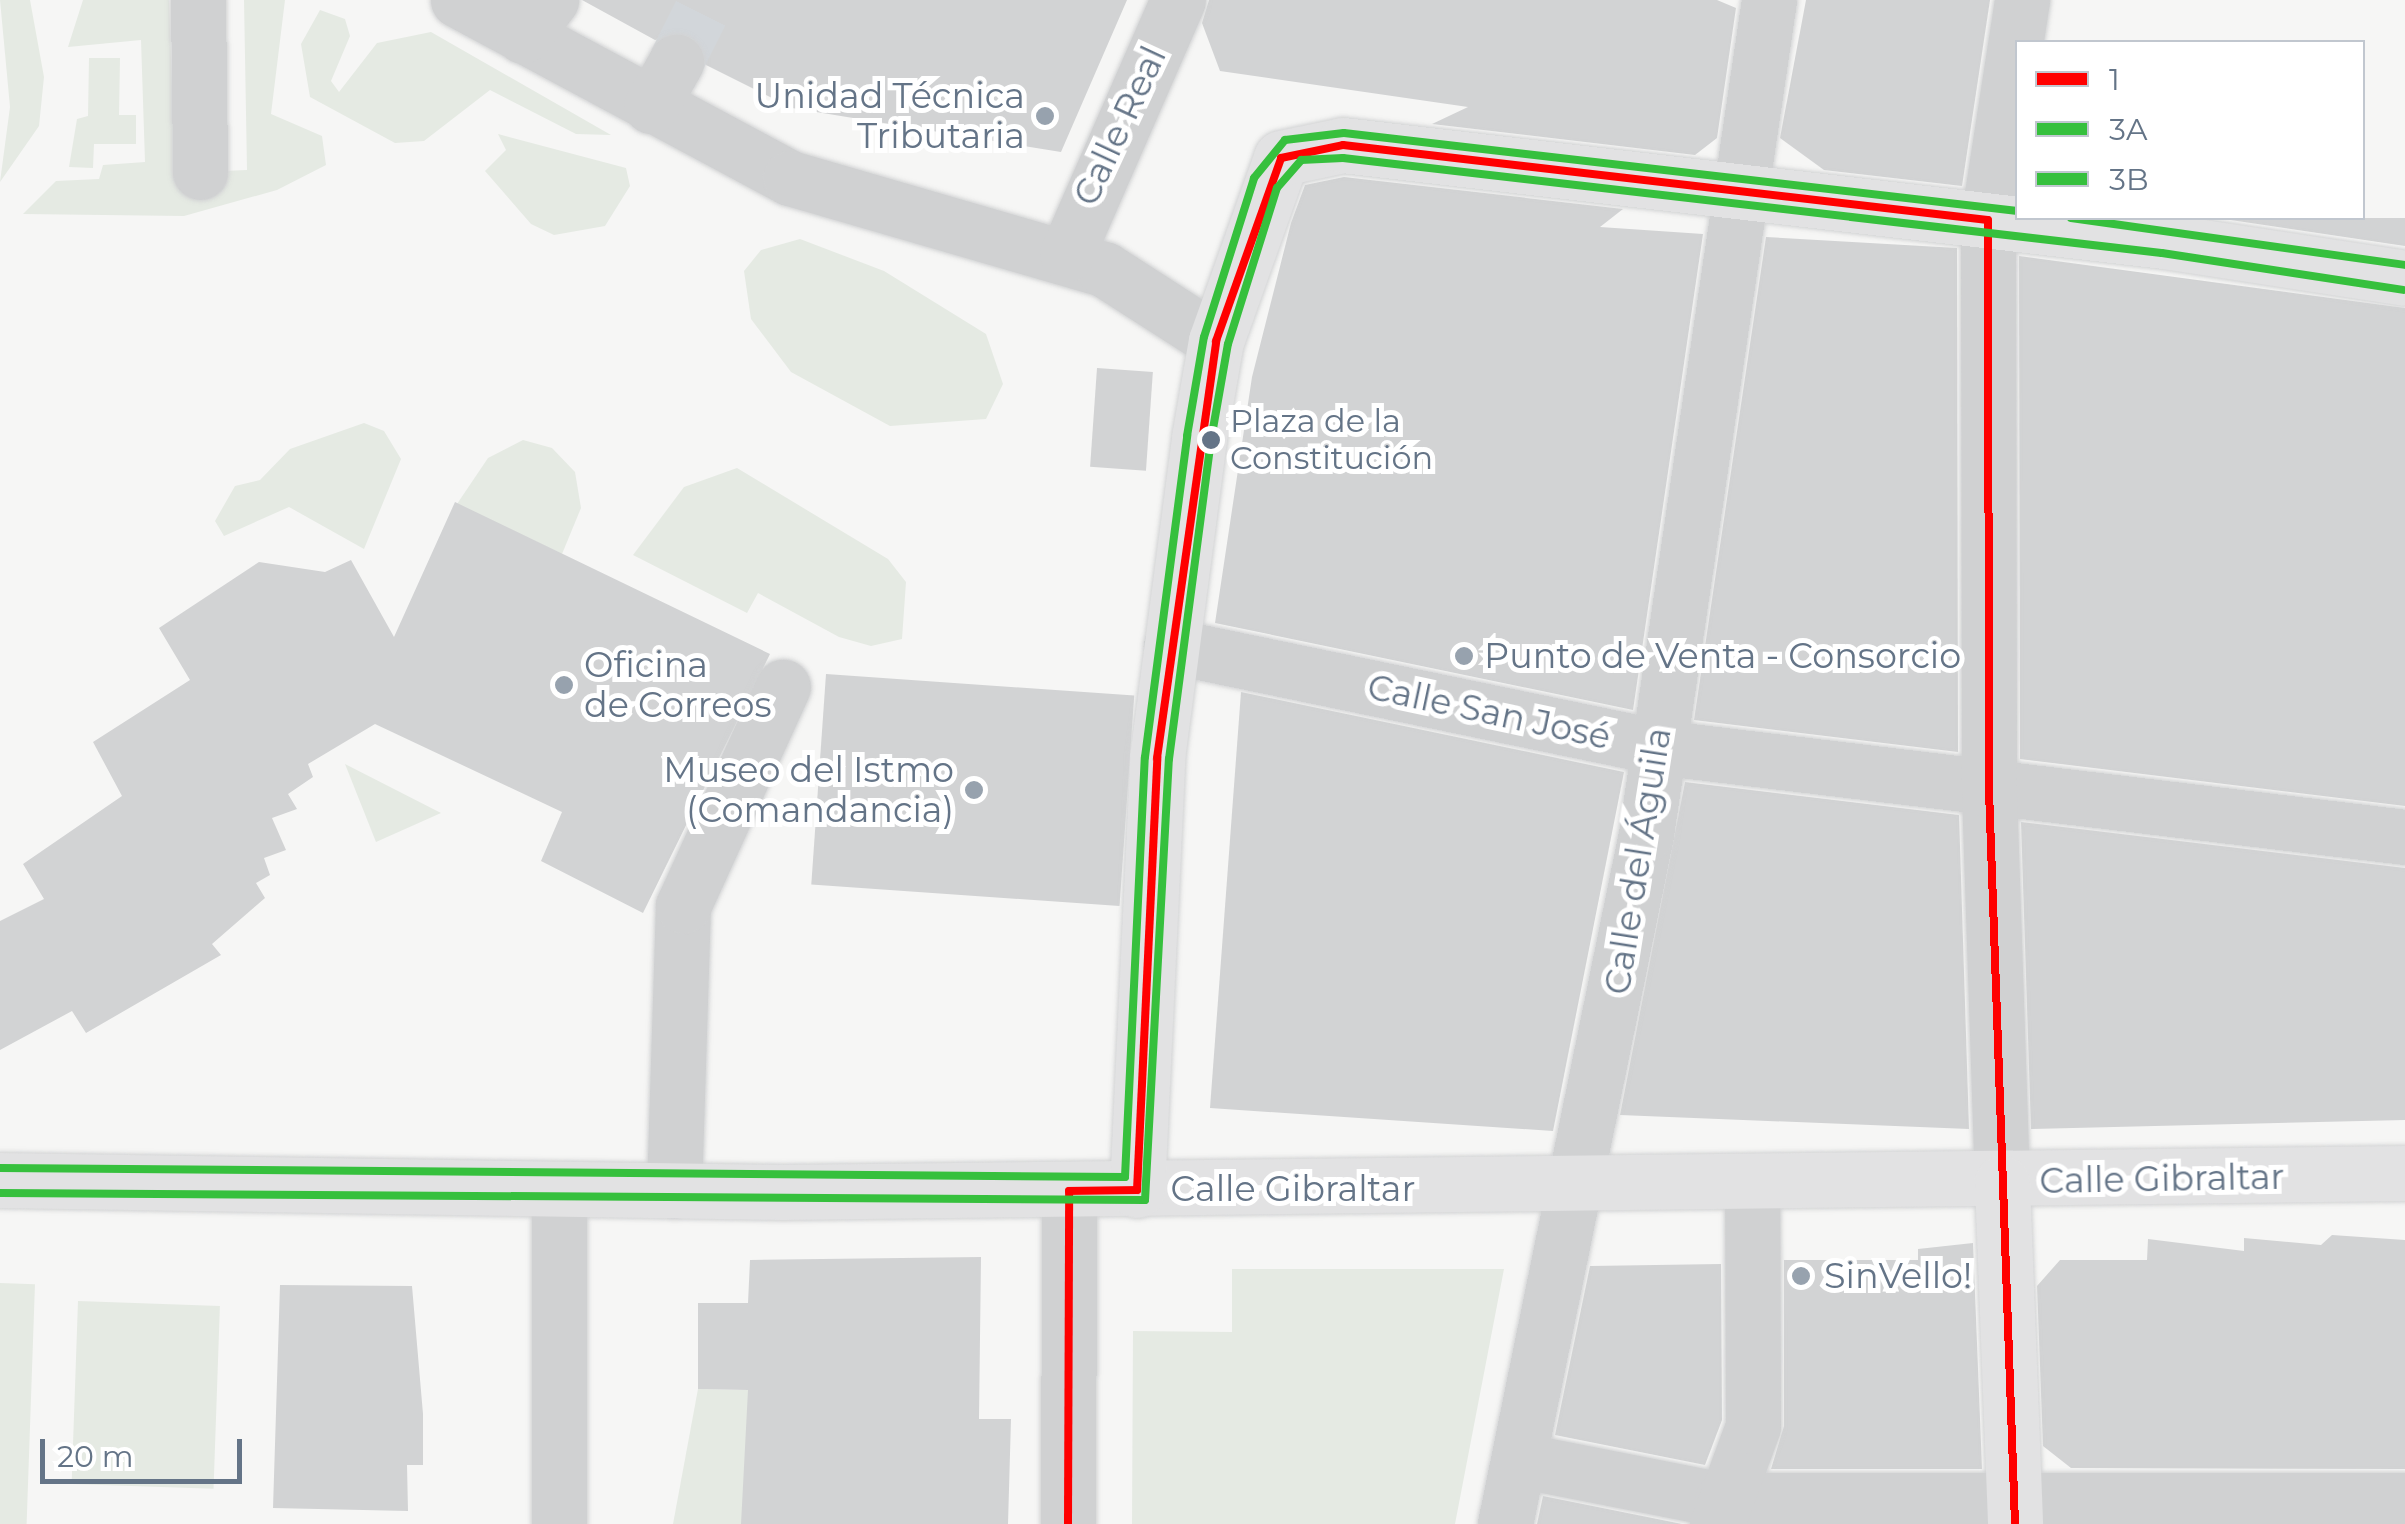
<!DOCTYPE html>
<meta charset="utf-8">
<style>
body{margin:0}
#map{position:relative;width:2405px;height:1524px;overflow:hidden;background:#f6f6f5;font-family:Montserrat,sans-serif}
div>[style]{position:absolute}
.green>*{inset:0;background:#e5eae3;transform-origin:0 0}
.building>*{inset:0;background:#d2d3d4;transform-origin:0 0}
.minor-tunnel>*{height:55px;margin-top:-27.5px;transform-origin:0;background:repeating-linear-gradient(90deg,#d2d6da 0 55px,transparent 0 83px)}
.roads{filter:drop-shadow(0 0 2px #d2d3d4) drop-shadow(0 0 2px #d2d3d4)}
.minor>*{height:55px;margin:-27.5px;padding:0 27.5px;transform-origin:27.5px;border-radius:27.5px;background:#d0d1d2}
.major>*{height:55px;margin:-27.5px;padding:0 27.5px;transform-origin:27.5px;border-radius:27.5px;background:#e2e2e3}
.bus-1>*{height:8px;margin:-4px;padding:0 4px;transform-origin:4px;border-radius:4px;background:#f00}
.bus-2>*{height:8px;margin:-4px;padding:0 4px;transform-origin:4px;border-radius:4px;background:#36c03d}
.bus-3>*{height:8px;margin:-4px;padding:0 4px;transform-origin:4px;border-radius:4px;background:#36c03d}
.dots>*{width:28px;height:28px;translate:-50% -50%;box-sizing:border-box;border:5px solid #fff;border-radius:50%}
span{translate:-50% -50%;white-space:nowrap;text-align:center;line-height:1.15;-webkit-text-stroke:10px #fff;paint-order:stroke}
.bus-label{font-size:32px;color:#647487}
.left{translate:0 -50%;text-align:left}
.poi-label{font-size:35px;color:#647487}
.right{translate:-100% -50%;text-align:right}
.street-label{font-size:35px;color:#647487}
.legend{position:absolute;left:2015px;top:40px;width:350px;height:180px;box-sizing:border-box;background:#fff;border:2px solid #c1c7cf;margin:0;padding:12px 18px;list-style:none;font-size:30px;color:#647487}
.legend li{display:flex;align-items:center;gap:20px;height:50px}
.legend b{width:50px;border:2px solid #c1c7cf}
.scale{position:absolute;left:40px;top:1439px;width:202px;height:45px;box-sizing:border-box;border:5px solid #647487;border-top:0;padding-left:12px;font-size:30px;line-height:35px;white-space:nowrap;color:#647487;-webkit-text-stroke:8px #fff;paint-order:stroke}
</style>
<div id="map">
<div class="green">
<div style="clip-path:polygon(0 0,30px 0,44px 77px,39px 126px,0 182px,10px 107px)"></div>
<div style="clip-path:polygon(83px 0,169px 0,175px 173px,247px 170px,244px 0,285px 0,271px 114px,322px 136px,326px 165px,277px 190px,184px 216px,23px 214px,56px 181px,99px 179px,103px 165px,145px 162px,141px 40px,68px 47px)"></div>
<div style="clip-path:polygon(320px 10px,345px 19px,350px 36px,331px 81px,339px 92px,377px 43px,431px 32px,611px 135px,576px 134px,490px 90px,424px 141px,395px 143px,310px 97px,301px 44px)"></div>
<div style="clip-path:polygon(89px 58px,120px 58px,119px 115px,136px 115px,136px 144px,94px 144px,93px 168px,69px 167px,77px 119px,88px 116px)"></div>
<div style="clip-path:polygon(498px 134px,626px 168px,630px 186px,605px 226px,554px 235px,531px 224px,485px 171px,506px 150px)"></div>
<div style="clip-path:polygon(800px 239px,884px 271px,986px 334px,1003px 384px,986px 419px,890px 426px,791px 372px,751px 319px,744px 271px,761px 250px)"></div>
<div style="clip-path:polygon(364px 423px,384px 431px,401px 459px,364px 549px,289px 507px,224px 536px,215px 521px,235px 486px,260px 480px,290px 449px)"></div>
<div style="clip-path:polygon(523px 440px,552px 448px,575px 472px,581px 508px,562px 554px,457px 504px,488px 458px)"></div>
<div style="clip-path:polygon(737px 468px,888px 559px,906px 582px,902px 639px,871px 646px,839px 637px,758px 593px,747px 613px,633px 555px,684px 487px)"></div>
<div style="clip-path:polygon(345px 764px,441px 813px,376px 842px)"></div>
<div style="clip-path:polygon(1232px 1269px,1504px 1269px,1455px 1524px,1132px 1524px,1133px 1331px,1232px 1332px)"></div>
<div style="left:0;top:1283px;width:35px;height:241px;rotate:2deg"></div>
<div style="left:78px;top:1301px;width:142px;height:183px;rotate:2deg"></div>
<div style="clip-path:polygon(698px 1389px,748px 1390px,822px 1524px,673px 1524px)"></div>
</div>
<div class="building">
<div style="clip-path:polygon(582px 0,1127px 0,1061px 152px,792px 108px,706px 65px,691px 34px,655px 40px)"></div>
<div style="clip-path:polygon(1209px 0,1717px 0,1736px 8px,1717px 138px,1695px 155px,1432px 124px,1468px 107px,1220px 71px,1202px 23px)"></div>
<div style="clip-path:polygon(1806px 0,1990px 0,1962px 186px,1824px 170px,1780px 138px)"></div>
<div style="clip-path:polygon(1344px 177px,1623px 209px,1600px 227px,1703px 234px,1633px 710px,1215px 623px,1252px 377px,1291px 223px,1305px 185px)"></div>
<div style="clip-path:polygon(2217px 218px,2405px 218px,2405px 246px)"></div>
<div style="clip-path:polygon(1766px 237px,1957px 248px,1958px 752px,1694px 720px)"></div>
<div style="clip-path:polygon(2019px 256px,2405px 308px,2405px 806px,2020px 759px)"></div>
<div style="left:1097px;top:368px;width:56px;height:99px;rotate:4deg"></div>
<div style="clip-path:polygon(455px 502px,770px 654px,643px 913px,541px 861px,562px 812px,375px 724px,308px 764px,313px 777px,288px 794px,297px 809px,272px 818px,286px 850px,264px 858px,270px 875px,256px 883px,265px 898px,212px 944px,221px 955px,86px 1033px,72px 1011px,0 1050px,0 921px,44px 899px,23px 864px,122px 796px,93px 742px,190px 680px,159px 628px,259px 562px,325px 572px,351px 560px,394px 637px)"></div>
<div style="left:826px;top:674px;width:309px;height:211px;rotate:4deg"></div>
<div style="clip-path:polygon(1241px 692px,1624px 772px,1553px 1131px,1210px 1108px)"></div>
<div style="clip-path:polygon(1685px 782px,1959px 815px,1969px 1129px,1620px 1115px)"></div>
<div style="clip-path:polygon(2021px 822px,2405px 868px,2405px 1120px,2031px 1129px)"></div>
<div style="clip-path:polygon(2332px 1235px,2405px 1240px,2405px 1469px,2071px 1468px,2043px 1446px,2037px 1286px,2060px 1260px,2147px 1260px,2148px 1239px,2244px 1251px,2244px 1238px,2321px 1245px)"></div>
<div style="clip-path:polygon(1973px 1243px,1982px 1469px,1771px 1469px,1784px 1426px,1784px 1260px,1918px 1260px,1918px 1249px)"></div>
<div style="clip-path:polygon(981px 1257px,979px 1419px,1011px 1419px,1008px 1524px,741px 1524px,748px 1390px,698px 1389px,698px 1303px,748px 1303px,750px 1260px)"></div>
<div style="clip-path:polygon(1721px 1264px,1722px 1420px,1705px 1465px,1555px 1435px,1590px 1266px)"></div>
<div style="clip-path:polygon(280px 1285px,412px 1286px,423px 1414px,423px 1465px,407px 1465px,408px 1511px,273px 1508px)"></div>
<div style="clip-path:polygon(1543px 1496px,1682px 1524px,1537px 1524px)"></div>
</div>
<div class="minor-tunnel">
<div style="left:676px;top:62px;width:69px;rotate:-63.4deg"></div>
</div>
<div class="roads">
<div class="minor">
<div style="left:198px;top:0;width:172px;rotate:89.3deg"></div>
<div style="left:458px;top:0;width:377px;rotate:28.2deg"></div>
<div style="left:790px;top:178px;width:327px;rotate:16.2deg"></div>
<div style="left:1104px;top:269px;width:133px;rotate:32.7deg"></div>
<div style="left:523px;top:36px;width:46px;rotate:-52.1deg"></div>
<div style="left:651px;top:106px;width:51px;rotate:-60.4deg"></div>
<div style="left:1067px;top:254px;width:277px;rotate:-66.4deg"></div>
<div style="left:1171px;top:646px;width:496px;rotate:11.7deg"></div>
<div style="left:1657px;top:747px;width:753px;rotate:6.86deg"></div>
<div style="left:2002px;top:1183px;width:393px;rotate:-91.9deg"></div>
<div style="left:1989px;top:790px;width:570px;rotate:-90.1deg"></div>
<div style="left:1988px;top:220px;width:223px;rotate:-81.2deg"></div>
<div style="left:559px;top:1190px;width:334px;rotate:90deg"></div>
<div style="left:674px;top:1191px;width:285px;rotate:-88.2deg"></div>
<div style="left:683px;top:906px;width:241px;rotate:-65.5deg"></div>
<div style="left:1519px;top:1460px;width:207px;rotate:11.1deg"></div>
<div style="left:1722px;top:1500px;width:683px"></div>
<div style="left:1068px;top:1524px;width:333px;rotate:-89.8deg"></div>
<div style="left:1505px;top:1524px;width:704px;rotate:-78.45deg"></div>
<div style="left:1646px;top:834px;width:843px;rotate:-81.61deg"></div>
<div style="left:1717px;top:1524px;width:104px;rotate:-69.8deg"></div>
<div style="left:1753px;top:1426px;width:241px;rotate:-90.2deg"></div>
</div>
<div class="major">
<div style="left:0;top:1180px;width:783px;rotate:0.88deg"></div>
<div style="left:783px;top:1192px;width:1622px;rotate:-0.67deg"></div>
<div style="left:2002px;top:1183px;width:341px;rotate:87.8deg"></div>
<div style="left:1137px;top:1190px;width:432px;rotate:-87.3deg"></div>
<div style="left:1157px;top:758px;width:323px;rotate:-82.5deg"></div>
<div style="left:1199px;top:438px;width:98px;rotate:-80.1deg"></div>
<div style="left:1216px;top:341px;width:194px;rotate:-70.4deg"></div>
<div style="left:1281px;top:158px;width:63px;rotate:-11.8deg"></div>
<div style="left:1343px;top:145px;width:827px;rotate:6.67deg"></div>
<div style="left:2164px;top:241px;width:244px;rotate:8.7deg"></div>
</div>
</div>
<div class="bus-1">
<div style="left:1068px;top:1524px;width:333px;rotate:-89.8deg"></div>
<div style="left:1069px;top:1191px;width:68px;rotate:-0.8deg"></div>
<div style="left:1137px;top:1190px;width:432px;rotate:-87.3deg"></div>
<div style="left:1157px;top:758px;width:421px;rotate:-81.9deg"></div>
<div style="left:1216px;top:341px;width:194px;rotate:-70.4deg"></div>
<div style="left:1281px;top:158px;width:63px;rotate:-11.8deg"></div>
<div style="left:1343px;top:145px;width:649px;rotate:6.63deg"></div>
<div style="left:1988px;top:220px;width:570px;rotate:89.9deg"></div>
<div style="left:1989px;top:790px;width:734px;rotate:87.97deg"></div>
</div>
<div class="bus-2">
<div style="left:0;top:1193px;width:1145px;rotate:0.35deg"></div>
<div style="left:1145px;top:1200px;width:442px;rotate:-86.9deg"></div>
<div style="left:1169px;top:759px;width:322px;rotate:-82.5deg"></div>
<div style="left:1211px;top:440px;width:97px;rotate:-80deg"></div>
<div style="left:1228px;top:344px;width:164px;rotate:-72.6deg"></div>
<div style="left:1277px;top:188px;width:37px;rotate:-49deg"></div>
<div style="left:1301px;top:160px;width:42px;rotate:-2.7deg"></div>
<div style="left:1343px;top:158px;width:824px;rotate:6.62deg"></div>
<div style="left:2162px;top:253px;width:244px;rotate:8.7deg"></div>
</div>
<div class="bus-3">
<div style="left:2071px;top:218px;width:337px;rotate:8deg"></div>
<div style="left:0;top:1168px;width:1125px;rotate:0.46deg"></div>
<div style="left:1125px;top:1177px;width:420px;rotate:-87.3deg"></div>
<div style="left:1145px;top:757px;width:324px;rotate:-82.5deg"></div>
<div style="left:1187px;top:436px;width:100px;rotate:-80.3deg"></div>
<div style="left:1204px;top:337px;width:167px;rotate:-72.5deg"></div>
<div style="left:1254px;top:178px;width:49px;rotate:-50.8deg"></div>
<div style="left:1285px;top:140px;width:59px;rotate:-6.8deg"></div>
<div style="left:1344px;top:133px;width:678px;rotate:6.6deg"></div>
</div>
<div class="dots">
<div style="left:1045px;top:116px;background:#97a2ae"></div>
<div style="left:1211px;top:440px;background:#647487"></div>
<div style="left:1464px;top:656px;background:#97a2ae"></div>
<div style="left:564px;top:685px;background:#97a2ae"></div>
<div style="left:974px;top:790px;background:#97a2ae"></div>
<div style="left:1801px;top:1276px;background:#97a2ae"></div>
</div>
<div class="bus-label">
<span class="left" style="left:1230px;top:440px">Plaza de la<br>Constitución</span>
</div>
<div class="poi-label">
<span class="right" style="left:1025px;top:116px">Unidad Técnica<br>Tributaria</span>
<span class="left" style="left:1484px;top:656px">Punto de Venta - Consorcio</span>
<span class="left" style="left:584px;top:685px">Oficina<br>de Correos</span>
<span class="right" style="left:954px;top:790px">Museo del Istmo<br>(Comandancia)</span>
<span class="left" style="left:1824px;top:1276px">SinVello!</span>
</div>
<div class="street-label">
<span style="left:1120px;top:126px;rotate:-65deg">Calle Real</span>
<span style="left:1489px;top:712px;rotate:12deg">Calle San José</span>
<span style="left:1638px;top:861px;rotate:-81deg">Calle del Águila</span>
<span style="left:2162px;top:1179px;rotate:-1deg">Calle Gibraltar</span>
<span style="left:1293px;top:1189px">Calle Gibraltar</span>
</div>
<ul class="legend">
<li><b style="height:12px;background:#f00"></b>1</li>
<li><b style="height:12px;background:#36c03d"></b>3A</li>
<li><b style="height:12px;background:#36c03d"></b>3B</li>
</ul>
<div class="scale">20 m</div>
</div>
